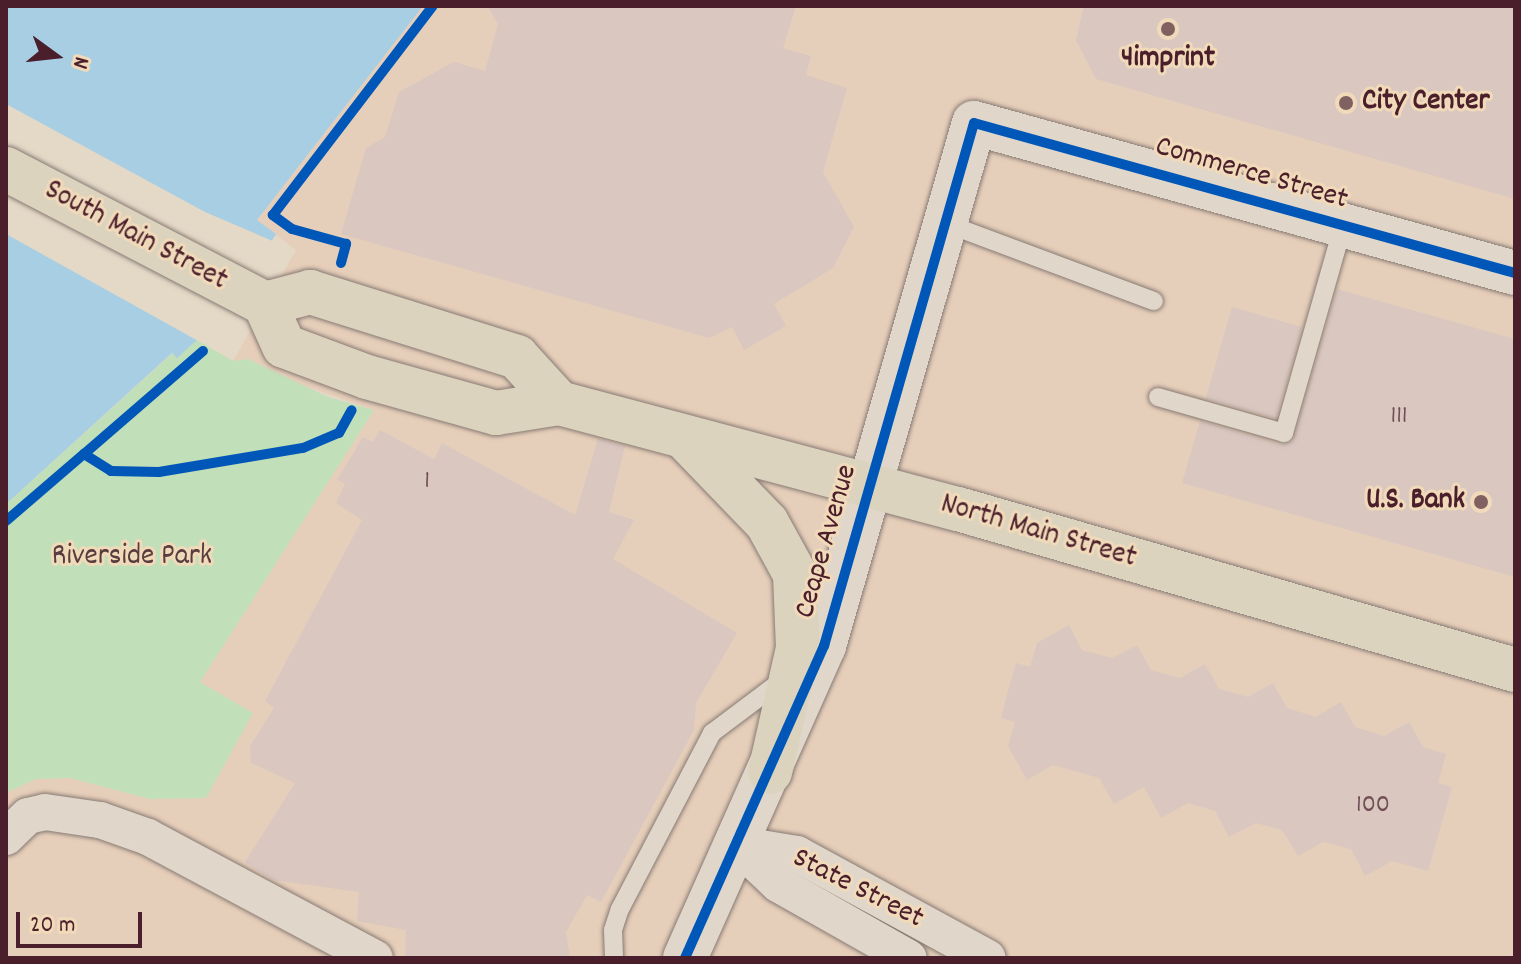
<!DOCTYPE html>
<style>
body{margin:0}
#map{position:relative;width:1521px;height:964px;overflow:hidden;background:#e4d8c6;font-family:Dekko,sans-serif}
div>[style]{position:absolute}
.built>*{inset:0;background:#e6cfba}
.green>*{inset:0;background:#c1dfb9}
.water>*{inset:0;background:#a8cee3}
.pier>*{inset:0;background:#e4d8c6}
.building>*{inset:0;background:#d9c7c0;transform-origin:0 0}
.roads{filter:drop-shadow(0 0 2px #887a74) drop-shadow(0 0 2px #887a74)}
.service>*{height:18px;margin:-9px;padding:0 9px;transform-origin:9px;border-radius:9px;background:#e0d7ca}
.minor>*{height:36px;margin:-18px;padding:0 18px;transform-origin:18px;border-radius:18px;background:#e0d7ca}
.tertiary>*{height:44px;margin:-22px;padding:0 22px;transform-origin:22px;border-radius:22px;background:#e0d7ca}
.primary>*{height:44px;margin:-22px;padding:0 22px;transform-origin:22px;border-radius:22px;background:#dcd3be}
.cycleway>*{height:10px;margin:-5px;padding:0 5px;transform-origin:5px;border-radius:5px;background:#0057b8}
.dots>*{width:22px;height:22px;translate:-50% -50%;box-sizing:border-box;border:4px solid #f1dab9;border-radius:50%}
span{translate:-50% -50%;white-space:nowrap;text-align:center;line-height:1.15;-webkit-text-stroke:6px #f1dab9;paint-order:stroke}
.number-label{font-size:26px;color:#714d54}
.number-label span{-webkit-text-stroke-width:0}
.poi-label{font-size:30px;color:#4a1f2b;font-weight:700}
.left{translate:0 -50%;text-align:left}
.right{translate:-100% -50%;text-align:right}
.street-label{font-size:30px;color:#4a1f2b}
.park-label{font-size:30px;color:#583d3f}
.frame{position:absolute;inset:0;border:8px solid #4a1f2b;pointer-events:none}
.north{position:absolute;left:16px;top:16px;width:80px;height:80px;-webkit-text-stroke:6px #f1dab9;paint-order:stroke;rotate:105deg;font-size:22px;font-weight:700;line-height:32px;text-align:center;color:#4a1f2b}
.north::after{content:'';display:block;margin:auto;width:28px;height:36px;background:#4a1f2b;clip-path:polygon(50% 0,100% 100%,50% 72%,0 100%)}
.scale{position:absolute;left:16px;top:912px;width:126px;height:36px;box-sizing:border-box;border:4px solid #4a1f2b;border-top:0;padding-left:10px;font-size:24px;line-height:28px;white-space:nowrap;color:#4a1f2b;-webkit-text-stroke:6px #f1dab9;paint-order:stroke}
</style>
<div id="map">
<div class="built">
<div style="clip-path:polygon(423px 6px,1515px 6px,1515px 958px,6px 958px,6px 793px,36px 779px,70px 778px,150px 799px,206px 798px,252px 713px,199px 682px,374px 410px,233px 361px,296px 250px,257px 220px)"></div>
</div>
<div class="green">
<div style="clip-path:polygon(197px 340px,233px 361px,248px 359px,328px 397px,374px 410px,200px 682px,253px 713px,206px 798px,150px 799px,70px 778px,36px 779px,6px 793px,6px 504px,173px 353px,177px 357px)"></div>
</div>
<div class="water">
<div style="clip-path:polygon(6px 6px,423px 6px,257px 220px,276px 234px,237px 294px,197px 340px,177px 358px,172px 353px,6px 504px)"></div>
</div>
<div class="pier">
<div style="clip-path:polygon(6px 104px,205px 212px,275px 242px,240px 297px,200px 342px,6px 234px)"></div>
</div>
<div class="building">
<div style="clip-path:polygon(487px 6px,796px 6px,783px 48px,811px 56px,806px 75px,847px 88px,823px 172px,854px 227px,833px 268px,774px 304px,786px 326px,744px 350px,732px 327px,709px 338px,341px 234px,366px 148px,385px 137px,399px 92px,454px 62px,485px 71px,498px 24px)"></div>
<div style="clip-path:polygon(1084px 6px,1515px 6px,1515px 199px,1096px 79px,1076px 40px)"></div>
<div style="clip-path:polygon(1337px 289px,1515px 339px,1515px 577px,1182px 483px,1200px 421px,1281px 445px,1293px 441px)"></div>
<div style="left:1232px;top:307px;width:73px;height:95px;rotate:16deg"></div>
<div style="clip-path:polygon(380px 430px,434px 459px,442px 443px,575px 515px,598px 439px,625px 446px,609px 512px,634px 520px,613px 559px,737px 633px,696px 703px,694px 730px,601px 902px,587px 895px,566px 932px,570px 958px,405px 958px,406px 930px,357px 921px,359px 892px,273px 880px,245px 862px,295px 783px,251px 763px,250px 746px,274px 708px,265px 701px,362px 520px,336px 503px,345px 484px,337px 480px,363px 437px,373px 442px)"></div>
<div style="clip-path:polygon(1069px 625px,1082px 650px,1112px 658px,1137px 645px,1151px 670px,1180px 678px,1205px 664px,1219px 689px,1248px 697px,1273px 683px,1287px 708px,1316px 717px,1341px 702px,1355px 727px,1384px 736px,1409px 722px,1423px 747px,1446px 754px,1438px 783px,1452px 787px,1428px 871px,1392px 861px,1365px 876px,1351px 849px,1323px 842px,1298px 856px,1282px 830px,1256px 823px,1229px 837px,1215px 811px,1188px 803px,1161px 818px,1144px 787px,1114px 804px,1099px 778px,1053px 765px,1027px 780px,1008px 746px,1015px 722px,1001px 718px,1008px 691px,1016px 663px,1030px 667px,1037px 643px)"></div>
</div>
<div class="roads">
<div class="service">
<div style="left:945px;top:223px;width:223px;rotate:20.5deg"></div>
<div style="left:1158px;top:397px;width:131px;rotate:15.9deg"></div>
<div style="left:1284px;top:433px;width:215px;rotate:-74.1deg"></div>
<div style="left:614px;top:958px;width:28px;rotate:-92deg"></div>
<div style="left:613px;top:930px;width:22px;rotate:-72deg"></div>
<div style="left:620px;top:909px;width:199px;rotate:-62.4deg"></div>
<div style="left:712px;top:733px;width:91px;rotate:-37deg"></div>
</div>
<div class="minor">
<div style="left:6px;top:837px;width:30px;rotate:-44deg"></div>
<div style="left:28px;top:816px;width:17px;rotate:-13deg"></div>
<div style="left:45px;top:812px;width:56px;rotate:8.3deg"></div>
<div style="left:100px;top:820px;width:51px;rotate:19.5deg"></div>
<div style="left:148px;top:837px;width:257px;rotate:28.1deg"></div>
<div style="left:736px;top:844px;width:62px;rotate:9.3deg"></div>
<div style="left:797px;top:854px;width:217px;rotate:28.6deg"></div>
<div style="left:736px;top:844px;width:58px;rotate:43.6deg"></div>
<div style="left:778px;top:884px;width:150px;rotate:29.5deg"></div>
</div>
<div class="tertiary">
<div style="left:685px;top:958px;width:342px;rotate:-66deg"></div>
<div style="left:824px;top:646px;width:544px;rotate:-74deg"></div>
<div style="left:974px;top:123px;width:561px;rotate:15.5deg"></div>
</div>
<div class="primary">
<div style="left:6px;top:169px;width:292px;rotate:27.5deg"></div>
<div style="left:265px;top:304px;width:46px;rotate:65.7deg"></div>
<div style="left:284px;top:346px;width:89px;rotate:20.5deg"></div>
<div style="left:367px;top:377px;width:134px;rotate:15.6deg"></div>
<div style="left:496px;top:413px;width:64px;rotate:-9deg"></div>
<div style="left:559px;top:403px;width:413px;rotate:14.9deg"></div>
<div style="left:958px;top:509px;width:580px;rotate:16.12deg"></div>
<div style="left:265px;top:304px;width:47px;rotate:-14.9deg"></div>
<div style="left:310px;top:292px;width:217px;rotate:17.4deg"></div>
<div style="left:517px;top:357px;width:62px;rotate:47.6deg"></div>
<div style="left:687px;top:440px;width:115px;rotate:46.1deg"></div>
<div style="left:767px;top:523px;width:58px;rotate:61.2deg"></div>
<div style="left:795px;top:574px;width:74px;rotate:87.7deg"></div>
<div style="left:798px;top:648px;width:127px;rotate:102.7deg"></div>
</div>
</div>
<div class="cycleway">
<div style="left:341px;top:263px;width:20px;rotate:-75deg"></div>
<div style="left:346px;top:244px;width:56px;rotate:-164.5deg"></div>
<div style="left:292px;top:229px;width:24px;rotate:-144deg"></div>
<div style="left:273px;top:215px;width:263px;rotate:-52.6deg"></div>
<div style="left:203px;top:351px;width:157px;rotate:139.1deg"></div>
<div style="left:84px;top:454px;width:32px;rotate:32deg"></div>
<div style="left:111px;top:471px;width:48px;rotate:1.2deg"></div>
<div style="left:159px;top:472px;width:146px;rotate:-9.5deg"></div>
<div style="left:303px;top:448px;width:39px;rotate:-23deg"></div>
<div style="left:339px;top:433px;width:26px;rotate:-61deg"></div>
<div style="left:6px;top:521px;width:103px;rotate:-40.7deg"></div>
<div style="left:685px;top:958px;width:342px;rotate:-66deg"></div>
<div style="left:824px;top:646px;width:544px;rotate:-74deg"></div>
<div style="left:974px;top:123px;width:561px;rotate:15.5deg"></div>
</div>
<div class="dots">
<div style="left:1168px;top:29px;background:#806061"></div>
<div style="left:1346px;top:103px;background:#806061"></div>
<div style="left:1481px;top:502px;background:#806061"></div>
</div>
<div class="number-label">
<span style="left:1399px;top:417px">111</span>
<span style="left:427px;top:482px">1</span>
<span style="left:1373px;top:806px">100</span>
</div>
<div class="poi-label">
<span style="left:1168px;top:60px">4imprint</span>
<span class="left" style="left:1362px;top:103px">City Center</span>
<span class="right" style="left:1465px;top:502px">U.S. Bank</span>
</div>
<div class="street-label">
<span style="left:1251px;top:175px;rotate:16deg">Commerce Street</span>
<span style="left:135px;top:237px;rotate:28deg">South Main Street</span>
<span style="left:1038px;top:533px;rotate:16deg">North Main Street</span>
<span style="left:828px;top:542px;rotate:-74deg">Ceape Avenue</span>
<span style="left:857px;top:890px;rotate:27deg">State Street</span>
</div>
<div class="park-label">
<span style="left:132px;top:558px">Riverside Park</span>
</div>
<div class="frame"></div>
<div class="north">N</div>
<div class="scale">20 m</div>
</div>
